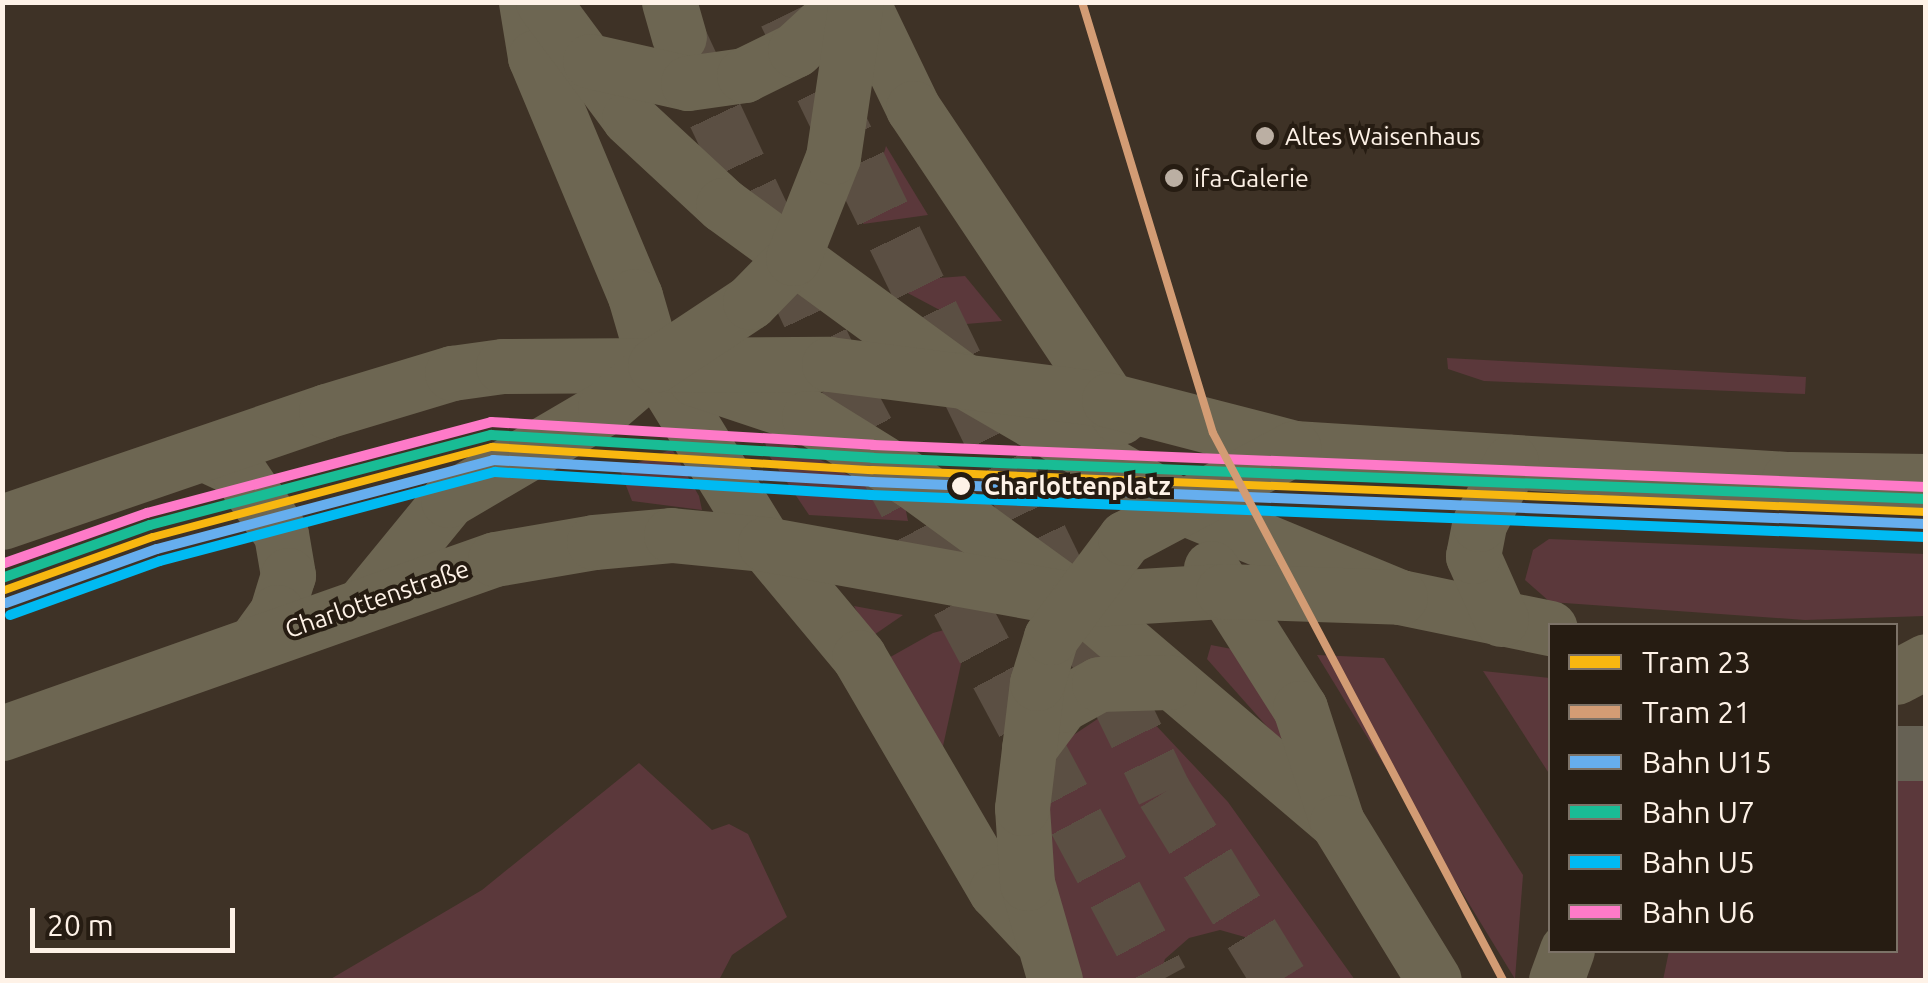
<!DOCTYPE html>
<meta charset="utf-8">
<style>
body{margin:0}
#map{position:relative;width:1928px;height:983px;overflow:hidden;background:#3e3226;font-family:Ubuntu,sans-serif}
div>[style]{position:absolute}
.green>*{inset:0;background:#5b383b}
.primary-tunnel>*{height:55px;margin-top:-27.5px;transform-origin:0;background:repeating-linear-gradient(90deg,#5b4f43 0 55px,transparent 0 83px)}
.street>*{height:55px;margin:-27.5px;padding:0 27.5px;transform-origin:27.5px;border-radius:27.5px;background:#666154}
.primary>*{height:55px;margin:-27.5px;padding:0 27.5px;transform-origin:27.5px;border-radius:27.5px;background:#6d6652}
.rail-1>*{height:10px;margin:-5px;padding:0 5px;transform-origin:5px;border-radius:5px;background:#66aeee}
.rail-2>*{height:10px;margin:-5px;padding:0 5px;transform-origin:5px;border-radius:5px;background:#19bc95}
.rail-3>*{height:10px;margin:-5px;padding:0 5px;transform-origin:5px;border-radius:5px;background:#00baf2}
.rail-4>*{height:10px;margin:-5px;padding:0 5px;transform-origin:5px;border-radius:5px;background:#fe7ac8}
.tram-1>*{height:8px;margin:-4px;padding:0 4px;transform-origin:4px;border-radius:4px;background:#f8b710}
.tram-2>*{height:8px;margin:-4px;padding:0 4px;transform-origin:4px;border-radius:4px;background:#d39c74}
.dots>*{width:28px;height:28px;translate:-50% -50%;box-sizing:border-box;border:5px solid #261c12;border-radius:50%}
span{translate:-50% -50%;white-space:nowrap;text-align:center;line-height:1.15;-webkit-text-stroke:8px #261c12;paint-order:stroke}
.poi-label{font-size:25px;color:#fef2e7}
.left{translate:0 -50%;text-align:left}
.stop-label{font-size:25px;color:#fef2e7;font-weight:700}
.street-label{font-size:25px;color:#fef2e7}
.frame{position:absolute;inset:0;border:5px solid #fef2e7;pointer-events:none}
.legend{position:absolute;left:1548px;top:623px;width:350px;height:330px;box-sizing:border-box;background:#261c12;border:2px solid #7c7267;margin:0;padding:12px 18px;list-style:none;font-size:30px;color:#fef2e7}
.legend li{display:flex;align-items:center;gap:20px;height:50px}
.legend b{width:50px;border:2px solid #7c7267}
.scale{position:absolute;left:30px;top:908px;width:205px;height:45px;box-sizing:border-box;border:5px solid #fef2e7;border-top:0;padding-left:12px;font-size:30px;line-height:35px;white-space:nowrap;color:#fef2e7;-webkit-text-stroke:8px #261c12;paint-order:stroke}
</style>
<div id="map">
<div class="green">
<div style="clip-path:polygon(886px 146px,928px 215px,863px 224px)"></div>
<div style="clip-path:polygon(965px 276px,1002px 321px,966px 324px,887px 282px)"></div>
<div style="clip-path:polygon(1447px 358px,1806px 377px,1805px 394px,1484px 381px,1448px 369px)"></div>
<div style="clip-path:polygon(775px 435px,905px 506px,908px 521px,809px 515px,768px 454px,765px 442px)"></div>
<div style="clip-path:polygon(672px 449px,699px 496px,702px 510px,632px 501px,620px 470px)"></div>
<div style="clip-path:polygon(1549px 539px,1925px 554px,1925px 616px,1805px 620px,1550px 602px,1525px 580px,1533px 550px)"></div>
<div style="clip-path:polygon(854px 606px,903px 615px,871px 637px)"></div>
<div style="clip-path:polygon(970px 623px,943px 746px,936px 747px,885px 660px,933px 633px)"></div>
<div style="clip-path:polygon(1211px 645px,1237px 650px,1290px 734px,1278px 739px,1207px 659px)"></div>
<div style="clip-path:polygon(1317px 655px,1384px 658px,1523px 875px,1515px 979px)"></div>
<div style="clip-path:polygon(1483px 671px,1550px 678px,1550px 775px)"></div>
<div style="clip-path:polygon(1105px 714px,1149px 718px,1228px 802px,1355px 980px,1276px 980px,1252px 939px,1220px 930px,1189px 938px,1165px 959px,1158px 980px,1077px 980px,1052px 885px,1049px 776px,1069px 738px)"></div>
<div style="clip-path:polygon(639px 763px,712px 830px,729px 824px,748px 834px,787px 917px,732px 955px,719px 980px,329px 980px,482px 890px)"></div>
<div style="clip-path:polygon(1925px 771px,1925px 980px,1663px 980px,1669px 951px,1896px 950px,1896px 774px)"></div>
</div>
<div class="primary-tunnel">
<div style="left:786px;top:14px;width:865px;rotate:64.09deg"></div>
<div style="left:1164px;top:792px;width:221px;rotate:58.3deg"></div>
<div style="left:680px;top:40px;width:378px;rotate:64.8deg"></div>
<div style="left:841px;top:382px;width:678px;rotate:61.85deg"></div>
</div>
<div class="street">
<div style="left:1896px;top:753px;width:30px"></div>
</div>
<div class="primary">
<div style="left:526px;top:2px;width:56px;rotate:80.7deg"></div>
<div style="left:535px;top:57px;width:259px;rotate:67.3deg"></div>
<div style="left:635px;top:296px;width:72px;rotate:73.8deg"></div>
<div style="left:655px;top:365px;width:210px;rotate:58.4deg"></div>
<div style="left:765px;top:544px;width:147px;rotate:50.2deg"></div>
<div style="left:859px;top:657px;width:271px;rotate:59.7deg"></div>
<div style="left:996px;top:891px;width:63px;rotate:46.9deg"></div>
<div style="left:543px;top:2px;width:144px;rotate:53.4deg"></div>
<div style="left:629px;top:118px;width:128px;rotate:42.8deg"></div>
<div style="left:723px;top:205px;width:295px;rotate:36.2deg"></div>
<div style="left:961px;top:379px;width:251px;rotate:30.1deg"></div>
<div style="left:1178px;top:505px;width:240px;rotate:22.5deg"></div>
<div style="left:1400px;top:597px;width:153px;rotate:11.7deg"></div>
<div style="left:669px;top:2px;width:36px;rotate:74deg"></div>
<div style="left:862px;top:2px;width:118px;rotate:64.3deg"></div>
<div style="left:913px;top:108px;width:372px;rotate:56.2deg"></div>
<div style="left:590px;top:61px;width:100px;rotate:12.7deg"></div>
<div style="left:688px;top:83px;width:57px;rotate:-8.1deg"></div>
<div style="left:744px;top:75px;width:57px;rotate:-26.1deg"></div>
<div style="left:795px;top:50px;width:71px;rotate:-42.7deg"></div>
<div style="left:695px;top:379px;width:120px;rotate:18.4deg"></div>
<div style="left:809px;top:417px;width:121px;rotate:31.9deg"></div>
<div style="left:912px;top:481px;width:203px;rotate:36deg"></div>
<div style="left:1076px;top:600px;width:343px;rotate:40.4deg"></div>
<div style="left:205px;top:454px;width:35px;rotate:25deg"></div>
<div style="left:237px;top:469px;width:78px;rotate:55.9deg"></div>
<div style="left:281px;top:534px;width:42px;rotate:80.3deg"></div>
<div style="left:288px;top:575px;width:39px;rotate:107deg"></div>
<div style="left:277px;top:612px;width:36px;rotate:126deg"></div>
<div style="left:2px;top:522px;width:342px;rotate:-18.9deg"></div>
<div style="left:326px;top:411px;width:132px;rotate:-16.8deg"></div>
<div style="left:452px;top:373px;width:51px;rotate:-7.8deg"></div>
<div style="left:503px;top:366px;width:326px;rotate:-0.4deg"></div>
<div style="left:829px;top:364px;width:282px;rotate:7.3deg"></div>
<div style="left:1109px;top:400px;width:191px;rotate:14.5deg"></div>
<div style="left:1294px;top:448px;width:496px;rotate:3.6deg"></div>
<div style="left:1789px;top:479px;width:137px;rotate:0.8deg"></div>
<div style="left:1211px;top:568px;width:166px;rotate:57.6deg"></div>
<div style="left:1300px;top:708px;width:120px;rotate:72deg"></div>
<div style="left:1337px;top:822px;width:185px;rotate:58.5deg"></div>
<div style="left:363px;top:604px;width:134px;rotate:-50.7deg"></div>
<div style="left:448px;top:500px;width:182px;rotate:-30.4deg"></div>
<div style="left:605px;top:408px;width:66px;rotate:-40.7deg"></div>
<div style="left:655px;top:365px;width:114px;rotate:-33.6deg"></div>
<div style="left:750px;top:302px;width:62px;rotate:-45.7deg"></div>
<div style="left:793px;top:258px;width:109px;rotate:-68.4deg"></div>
<div style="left:833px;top:157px;width:157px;rotate:-81.6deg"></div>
<div style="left:1501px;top:619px;width:69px;rotate:-114deg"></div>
<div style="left:1473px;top:556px;width:33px;rotate:-79deg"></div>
<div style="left:1479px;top:524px;width:70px;rotate:-62.7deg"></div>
<div style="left:1896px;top:677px;width:34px;rotate:-28deg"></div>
<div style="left:2px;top:733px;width:523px;rotate:-19.44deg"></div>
<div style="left:495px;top:559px;width:100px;rotate:-9.7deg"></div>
<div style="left:594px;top:542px;width:77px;rotate:-5.2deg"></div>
<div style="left:671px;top:535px;width:94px;rotate:5.5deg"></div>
<div style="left:765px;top:544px;width:316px;rotate:10.2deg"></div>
<div style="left:1076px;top:600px;width:147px;rotate:-3.5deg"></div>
<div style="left:1223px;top:591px;width:177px;rotate:1.9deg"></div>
<div style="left:1029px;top:748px;width:54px;rotate:-53.3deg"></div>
<div style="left:1061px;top:705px;width:43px;rotate:-28.9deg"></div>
<div style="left:1099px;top:684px;width:70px;rotate:-1.6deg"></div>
<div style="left:1055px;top:980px;width:101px;rotate:-106.1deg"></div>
<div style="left:1027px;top:883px;width:75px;rotate:-93.8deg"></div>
<div style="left:1022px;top:808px;width:126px;rotate:-83.2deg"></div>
<div style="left:1037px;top:683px;width:48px;rotate:-73.1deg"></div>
<div style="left:1051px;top:637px;width:124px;rotate:-53.2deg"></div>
<div style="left:1125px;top:538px;width:191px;rotate:-28deg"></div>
<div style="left:1556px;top:980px;width:32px;rotate:-70deg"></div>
</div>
<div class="rail-1">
<div style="left:6px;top:603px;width:160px;rotate:-19.7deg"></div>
<div style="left:157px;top:549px;width:348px;rotate:-14.8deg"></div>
<div style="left:493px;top:460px;width:380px;rotate:3.3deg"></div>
<div style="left:872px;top:482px;width:1055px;rotate:2.28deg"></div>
</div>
<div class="rail-2">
<div style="left:2px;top:578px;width:157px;rotate:-19.7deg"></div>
<div style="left:150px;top:525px;width:353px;rotate:-14.8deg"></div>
<div style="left:491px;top:435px;width:383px;rotate:3.4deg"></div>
<div style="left:873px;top:458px;width:1054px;rotate:2.23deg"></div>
</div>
<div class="rail-3">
<div style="left:10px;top:615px;width:159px;rotate:-19.8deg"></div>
<div style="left:160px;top:561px;width:347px;rotate:-14.9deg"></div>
<div style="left:495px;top:472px;width:377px;rotate:3.5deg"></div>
<div style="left:871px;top:495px;width:1055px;rotate:2.28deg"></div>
</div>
<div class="rail-4">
<div style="left:2px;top:564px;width:154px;rotate:-19.4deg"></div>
<div style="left:147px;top:513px;width:356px;rotate:-14.8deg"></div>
<div style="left:491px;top:422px;width:383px;rotate:3.4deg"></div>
<div style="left:873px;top:445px;width:1054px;rotate:2.28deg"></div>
</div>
<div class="tram-1">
<div style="left:2px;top:591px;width:160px;rotate:-19.7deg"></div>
<div style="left:153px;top:537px;width:351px;rotate:-14.9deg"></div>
<div style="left:492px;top:447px;width:381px;rotate:3.5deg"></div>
<div style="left:872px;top:470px;width:1055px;rotate:2.28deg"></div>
</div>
<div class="tram-2">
<div style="left:1082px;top:2px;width:450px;rotate:73.1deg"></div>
<div style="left:1213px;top:433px;width:619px;rotate:62.07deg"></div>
</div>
<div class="dots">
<div style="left:1265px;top:136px;background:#bbafa3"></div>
<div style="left:1174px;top:178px;background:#bbafa3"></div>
<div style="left:961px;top:486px;background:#fef2e7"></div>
</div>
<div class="poi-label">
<span class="left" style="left:1285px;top:136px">Altes Waisenhaus</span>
<span class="left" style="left:1194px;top:178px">ifa-Galerie</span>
</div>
<div class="stop-label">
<span class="left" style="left:984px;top:486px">Charlottenplatz</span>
</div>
<div class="street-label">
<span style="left:377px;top:599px;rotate:-19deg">Charlottenstraße</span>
</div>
<div class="frame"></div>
<ul class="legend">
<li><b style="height:12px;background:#f8b710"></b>Tram 23</li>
<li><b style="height:12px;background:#d39c74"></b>Tram 21</li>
<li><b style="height:12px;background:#66aeee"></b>Bahn U15</li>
<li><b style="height:12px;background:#19bc95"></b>Bahn U7</li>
<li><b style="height:12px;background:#00baf2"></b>Bahn U5</li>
<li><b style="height:12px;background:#fe7ac8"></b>Bahn U6</li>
</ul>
<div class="scale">20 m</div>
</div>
